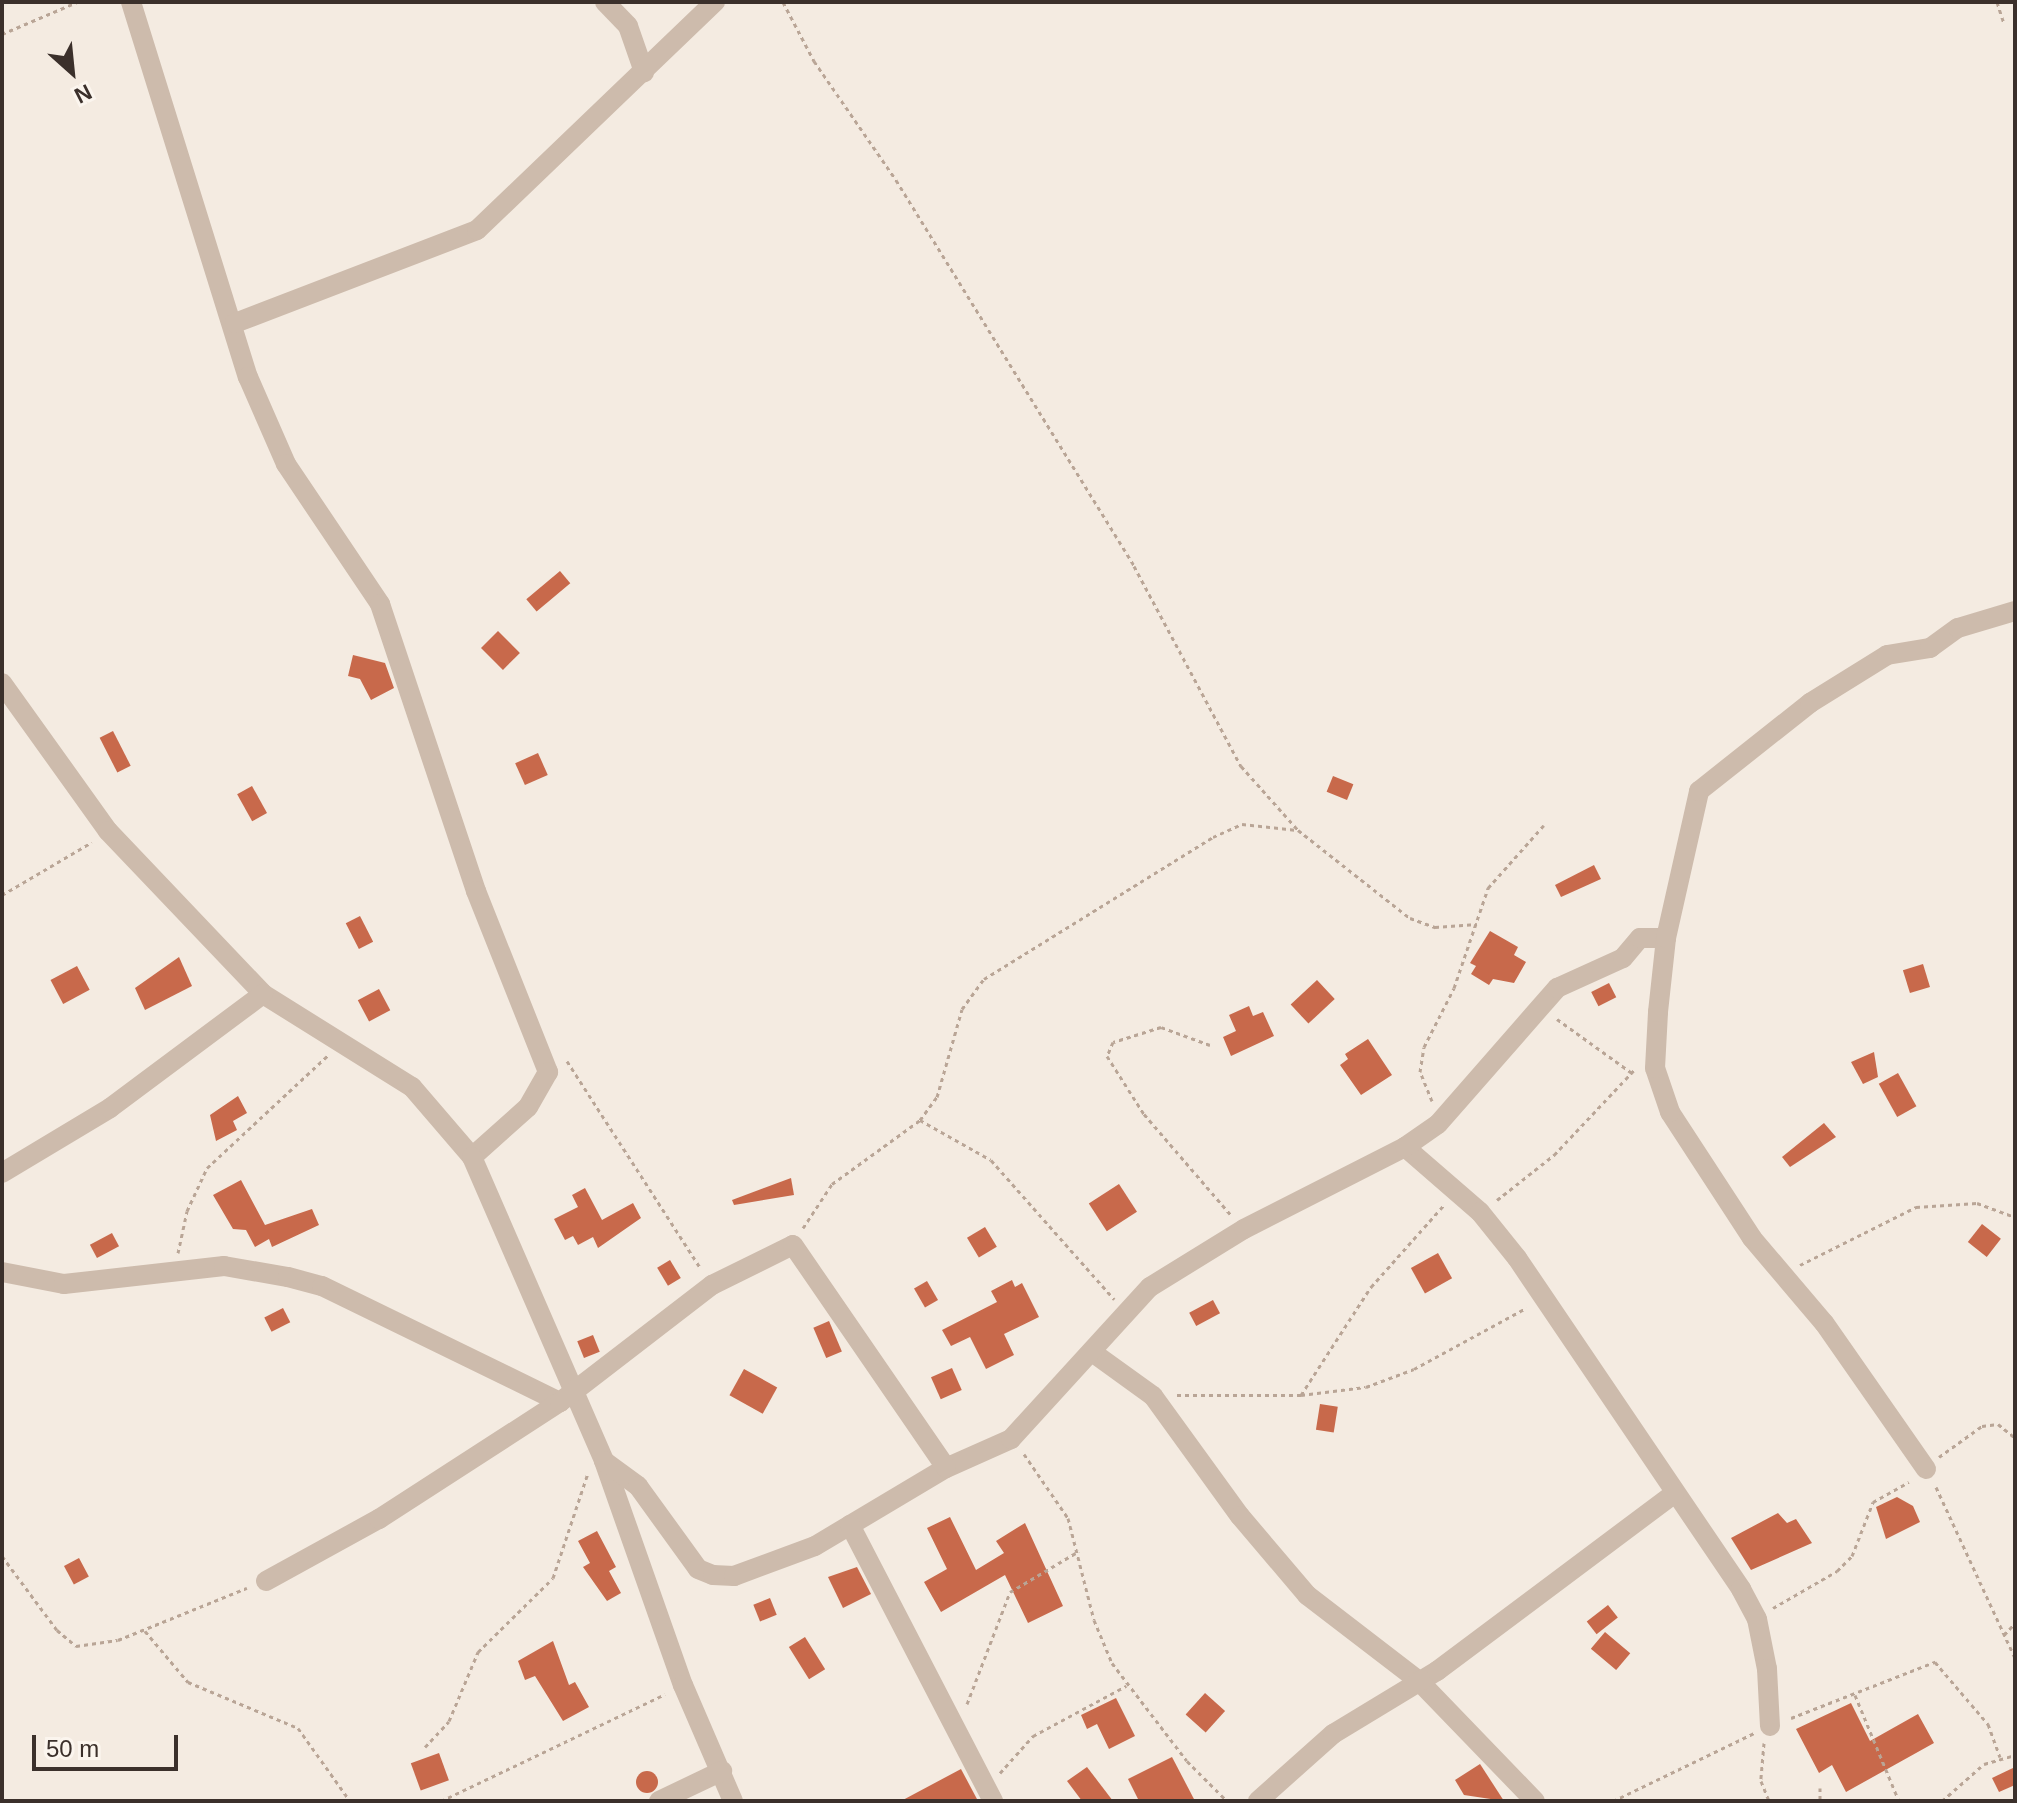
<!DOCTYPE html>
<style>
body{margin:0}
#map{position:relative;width:2017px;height:1803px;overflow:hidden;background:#f4ebe1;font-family:Arial,sans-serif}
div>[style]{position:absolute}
.building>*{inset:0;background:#c8694b;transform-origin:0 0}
.round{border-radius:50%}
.path>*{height:3px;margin-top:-1.5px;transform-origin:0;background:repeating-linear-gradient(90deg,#b9a596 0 4px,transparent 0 8px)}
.minor>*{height:20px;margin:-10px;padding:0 10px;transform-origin:10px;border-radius:10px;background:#cdbbac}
span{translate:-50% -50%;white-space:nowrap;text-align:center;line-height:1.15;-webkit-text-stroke:7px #fbf5ee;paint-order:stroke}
.frame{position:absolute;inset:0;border:4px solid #3b302b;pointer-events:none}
.north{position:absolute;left:32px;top:32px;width:80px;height:80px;-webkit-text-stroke:6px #fbf5ee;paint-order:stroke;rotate:153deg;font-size:22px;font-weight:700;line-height:32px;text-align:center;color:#3b302b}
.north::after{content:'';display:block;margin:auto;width:28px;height:36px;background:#3b302b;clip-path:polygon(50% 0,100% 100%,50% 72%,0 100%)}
.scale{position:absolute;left:32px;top:1735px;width:146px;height:36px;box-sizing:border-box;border:4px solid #3b302b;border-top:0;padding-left:10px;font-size:24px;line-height:28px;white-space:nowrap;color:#3b302b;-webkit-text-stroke:6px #fbf5ee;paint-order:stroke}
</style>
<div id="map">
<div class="building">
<div style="left:560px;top:571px;width:16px;height:44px;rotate:50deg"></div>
<div style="left:498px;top:631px;width:31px;height:24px;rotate:45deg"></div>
<div style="clip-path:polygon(353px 655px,385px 663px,394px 688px,371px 700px,360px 679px,348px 676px)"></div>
<div style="left:113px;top:731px;width:39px;height:15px;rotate:63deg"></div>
<div style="left:538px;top:753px;width:24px;height:25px;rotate:66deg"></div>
<div style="left:1333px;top:776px;width:22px;height:17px;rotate:22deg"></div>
<div style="left:252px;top:786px;width:31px;height:17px;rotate:61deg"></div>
<div style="clip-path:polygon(1594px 865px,1601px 879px,1561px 897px,1555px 885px)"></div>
<div style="left:360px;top:916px;width:29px;height:16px;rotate:63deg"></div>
<div style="clip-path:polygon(1490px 931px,1518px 947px,1514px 955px,1526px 962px,1514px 983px,1493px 979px,1489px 985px,1471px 974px,1476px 966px,1470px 963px)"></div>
<div style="clip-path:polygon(179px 957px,192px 986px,145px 1010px,135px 988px)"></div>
<div style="left:1923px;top:964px;width:24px;height:21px;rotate:73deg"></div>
<div style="left:77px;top:966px;width:27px;height:30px;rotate:62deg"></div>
<div style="left:1317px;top:980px;width:26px;height:36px;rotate:47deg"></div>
<div style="left:1609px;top:983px;width:16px;height:20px;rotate:63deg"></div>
<div style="left:379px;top:989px;width:24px;height:24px;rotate:62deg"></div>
<div style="clip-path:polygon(1249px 1006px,1253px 1016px,1263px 1012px,1274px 1036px,1231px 1056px,1223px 1037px,1236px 1031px,1229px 1015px)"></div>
<div style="clip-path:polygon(1368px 1039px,1392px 1075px,1361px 1095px,1340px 1065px,1348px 1059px,1345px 1054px)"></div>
<div style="clip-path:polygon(1874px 1052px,1878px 1077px,1863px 1084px,1851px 1062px)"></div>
<div style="left:1898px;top:1073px;width:38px;height:22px;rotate:61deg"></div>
<div style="clip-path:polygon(238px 1096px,247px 1113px,233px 1121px,237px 1130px,216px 1141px,210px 1115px)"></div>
<div style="clip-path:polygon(1824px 1123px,1836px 1137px,1790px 1167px,1782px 1157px)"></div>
<div style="clip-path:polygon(791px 1178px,794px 1195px,734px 1205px,732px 1200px)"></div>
<div style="clip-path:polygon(241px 1180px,265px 1225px,312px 1209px,319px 1225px,272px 1247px,269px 1239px,255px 1247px,246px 1230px,233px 1229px,213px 1195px)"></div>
<div style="left:1119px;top:1184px;width:33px;height:36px;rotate:57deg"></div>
<div style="clip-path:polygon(585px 1188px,602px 1220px,633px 1203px,641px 1218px,598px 1248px,593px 1237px,578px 1245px,573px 1236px,565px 1240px,554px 1219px,578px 1207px,572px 1195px)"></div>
<div style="left:1982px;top:1224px;width:24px;height:23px;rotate:38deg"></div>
<div style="left:985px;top:1227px;width:23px;height:21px;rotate:59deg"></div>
<div style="left:112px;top:1233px;width:15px;height:25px;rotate:62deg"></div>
<div style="left:1438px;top:1253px;width:29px;height:31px;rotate:61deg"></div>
<div style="left:670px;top:1260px;width:21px;height:15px;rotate:59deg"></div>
<div style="clip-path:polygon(1012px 1280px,1015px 1287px,1022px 1283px,1039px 1317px,1004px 1334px,1014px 1355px,986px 1369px,970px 1337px,951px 1346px,942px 1330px,997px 1302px,991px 1291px)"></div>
<div style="left:927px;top:1281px;width:22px;height:15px;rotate:60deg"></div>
<div style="left:1213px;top:1300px;width:15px;height:27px;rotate:62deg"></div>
<div style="left:283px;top:1308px;width:16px;height:21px;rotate:63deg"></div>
<div style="left:829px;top:1321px;width:33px;height:17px;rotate:67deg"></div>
<div style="left:593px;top:1335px;width:18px;height:17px;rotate:68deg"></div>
<div style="left:952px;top:1368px;width:24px;height:23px;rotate:66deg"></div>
<div style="left:744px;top:1369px;width:38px;height:30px;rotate:29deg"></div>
<div style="left:1320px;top:1404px;width:18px;height:26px;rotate:9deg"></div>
<div style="clip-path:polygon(1897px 1497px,1913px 1506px,1920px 1522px,1886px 1539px,1876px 1507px)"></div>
<div style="clip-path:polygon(1778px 1513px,1787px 1523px,1796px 1519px,1812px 1543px,1751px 1570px,1731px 1538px)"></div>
<div style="clip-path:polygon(950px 1517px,976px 1570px,1004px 1553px,996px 1541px,1025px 1523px,1063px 1606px,1028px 1623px,1005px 1575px,941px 1612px,924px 1582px,947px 1569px,927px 1528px)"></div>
<div style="clip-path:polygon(597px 1531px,616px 1567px,609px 1571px,621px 1593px,607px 1601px,583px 1567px,590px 1563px,578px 1541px)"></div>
<div style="left:79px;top:1558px;width:21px;height:17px;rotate:62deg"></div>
<div style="clip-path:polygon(857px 1567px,871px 1594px,843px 1608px,828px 1577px)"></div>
<div style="left:770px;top:1598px;width:18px;height:18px;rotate:68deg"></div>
<div style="left:1608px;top:1605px;width:16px;height:27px;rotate:52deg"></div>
<div style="left:1605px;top:1632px;width:33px;height:22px;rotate:40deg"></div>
<div style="left:805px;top:1637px;width:38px;height:19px;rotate:58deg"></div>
<div style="clip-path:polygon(553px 1641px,569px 1685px,575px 1682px,589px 1707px,563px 1721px,535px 1676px,525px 1680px,518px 1661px)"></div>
<div style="left:1205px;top:1693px;width:27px;height:29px;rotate:42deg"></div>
<div style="clip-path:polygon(1116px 1698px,1135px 1736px,1109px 1749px,1097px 1724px,1087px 1729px,1081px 1715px)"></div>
<div style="clip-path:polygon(1851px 1703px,1870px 1741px,1918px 1714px,1934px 1743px,1846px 1792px,1832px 1765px,1819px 1773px,1796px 1729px)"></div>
<div style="left:439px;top:1753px;width:29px;height:30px;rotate:70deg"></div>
<div style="clip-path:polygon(1172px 1757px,1195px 1801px,1139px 1801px,1128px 1779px)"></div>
<div style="clip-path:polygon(1480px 1764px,1504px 1801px,1464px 1795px,1455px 1780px)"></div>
<div style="clip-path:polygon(1087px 1767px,1113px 1801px,1082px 1801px,1067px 1781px)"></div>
<div style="clip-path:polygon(2015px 1767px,2015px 1785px,1999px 1792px,1992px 1778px)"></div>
<div style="clip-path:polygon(961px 1769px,978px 1801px,901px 1801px)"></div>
<div class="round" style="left:636px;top:1771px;width:22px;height:22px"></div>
</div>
<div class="path">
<div style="left:783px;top:2px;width:67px;rotate:62.3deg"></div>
<div style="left:814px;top:61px;width:145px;rotate:55.4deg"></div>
<div style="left:896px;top:180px;width:453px;rotate:58.3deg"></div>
<div style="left:1134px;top:566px;width:227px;rotate:61.9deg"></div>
<div style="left:1241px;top:766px;width:86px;rotate:48.3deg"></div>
<div style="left:1298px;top:830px;width:142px;rotate:38.2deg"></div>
<div style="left:1410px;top:918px;width:27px;rotate:20deg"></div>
<div style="left:1435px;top:927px;width:42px;rotate:-4.1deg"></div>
<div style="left:1997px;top:2px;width:23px;rotate:72deg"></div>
<div style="left:2px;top:34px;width:82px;rotate:-23.1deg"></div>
<div style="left:2px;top:895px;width:104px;rotate:-30.5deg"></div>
<div style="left:1557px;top:1019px;width:92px;rotate:35.8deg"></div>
<div style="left:1210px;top:1045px;width:52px;rotate:-159.8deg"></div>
<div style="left:1161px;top:1027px;width:50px;rotate:162.6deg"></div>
<div style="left:1113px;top:1042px;width:15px;rotate:113deg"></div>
<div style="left:1107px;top:1056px;width:69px;rotate:57.5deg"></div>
<div style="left:1144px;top:1114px;width:133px;rotate:49.3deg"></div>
<div style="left:567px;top:1061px;width:247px;rotate:57.2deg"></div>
<div style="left:1432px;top:1101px;width:31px;rotate:-112deg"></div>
<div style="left:1420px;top:1072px;width:25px;rotate:-81deg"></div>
<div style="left:1424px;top:1047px;width:66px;rotate:-63deg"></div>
<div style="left:1454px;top:988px;width:106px;rotate:-71.2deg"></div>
<div style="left:1488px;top:888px;width:84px;rotate:-48.4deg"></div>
<div style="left:920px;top:1120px;width:81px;rotate:29.4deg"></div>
<div style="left:991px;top:1160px;width:186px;rotate:48.5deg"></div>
<div style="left:1497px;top:1200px;width:73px;rotate:-38.3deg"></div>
<div style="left:1554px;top:1155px;width:120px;rotate:-46.7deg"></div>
<div style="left:803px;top:1228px;width:53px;rotate:-56.6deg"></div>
<div style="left:832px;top:1184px;width:109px;rotate:-36deg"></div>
<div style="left:920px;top:1120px;width:29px;rotate:-54deg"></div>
<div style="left:937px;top:1097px;width:91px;rotate:-74.1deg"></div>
<div style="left:962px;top:1009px;width:37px;rotate:-54deg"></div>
<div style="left:984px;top:979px;width:269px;rotate:-31.8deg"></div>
<div style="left:1213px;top:837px;width:32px;rotate:-24deg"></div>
<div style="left:1242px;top:824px;width:55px;rotate:6.2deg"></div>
<div style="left:178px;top:1253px;width:43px;rotate:-77.9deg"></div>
<div style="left:187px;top:1211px;width:47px;rotate:-65.1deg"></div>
<div style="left:207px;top:1168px;width:166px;rotate:-43deg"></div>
<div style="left:1800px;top:1265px;width:130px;rotate:-26.6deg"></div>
<div style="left:1916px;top:1207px;width:61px;rotate:-3.8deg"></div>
<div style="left:1977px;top:1203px;width:40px;rotate:20.2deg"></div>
<div style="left:1177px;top:1395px;width:124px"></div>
<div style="left:1301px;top:1395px;width:65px;rotate:-7deg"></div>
<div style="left:1366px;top:1387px;width:51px;rotate:-20.6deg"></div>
<div style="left:1414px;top:1369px;width:128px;rotate:-28.6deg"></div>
<div style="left:1301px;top:1395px;width:129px;rotate:-57.1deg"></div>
<div style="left:1371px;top:1287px;width:110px;rotate:-48.3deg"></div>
<div style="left:1024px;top:1454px;width:78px;rotate:55.5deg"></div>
<div style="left:1068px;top:1518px;width:105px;rotate:75.7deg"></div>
<div style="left:1094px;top:1620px;width:47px;rotate:67.3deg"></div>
<div style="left:1112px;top:1663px;width:123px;rotate:52.6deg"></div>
<div style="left:1187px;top:1761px;width:57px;rotate:45deg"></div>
<div style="left:1939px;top:1457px;width:53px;rotate:-35.8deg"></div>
<div style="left:1982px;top:1426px;width:16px;rotate:-7deg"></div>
<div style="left:1998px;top:1424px;width:22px;rotate:39deg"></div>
<div style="left:1936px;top:1487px;width:188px;rotate:65.2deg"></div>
<div style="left:2px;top:1556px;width:92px;rotate:53.4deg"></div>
<div style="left:57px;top:1630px;width:25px;rotate:40deg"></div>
<div style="left:76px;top:1646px;width:42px;rotate:-8.1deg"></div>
<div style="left:118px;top:1640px;width:139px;rotate:-22deg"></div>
<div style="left:1773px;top:1608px;width:74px;rotate:-30deg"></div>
<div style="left:1837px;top:1571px;width:21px;rotate:-45deg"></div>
<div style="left:1852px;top:1556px;width:58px;rotate:-68.7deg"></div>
<div style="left:1873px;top:1502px;width:41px;rotate:-29.1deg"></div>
<div style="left:145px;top:1631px;width:67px;rotate:49.9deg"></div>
<div style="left:188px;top:1682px;width:119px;rotate:22.7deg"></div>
<div style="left:298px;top:1728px;width:90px;rotate:54.5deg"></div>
<div style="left:2004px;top:1635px;width:16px;rotate:-47deg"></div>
<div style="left:1855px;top:1695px;width:115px;rotate:67.5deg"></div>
<div style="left:967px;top:1704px;width:120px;rotate:-69deg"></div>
<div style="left:1010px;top:1592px;width:80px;rotate:-30.7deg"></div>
<div style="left:1791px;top:1718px;width:155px;rotate:-21.3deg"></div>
<div style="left:1935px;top:1662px;width:82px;rotate:49.5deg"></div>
<div style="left:1988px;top:1724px;width:35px;rotate:70deg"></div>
<div style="left:1764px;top:1743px;width:38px;rotate:95deg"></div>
<div style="left:1761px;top:1781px;width:22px;rotate:68deg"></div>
<div style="left:425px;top:1747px;width:35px;rotate:-47deg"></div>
<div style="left:449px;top:1721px;width:75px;rotate:-67.2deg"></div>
<div style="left:478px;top:1652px;width:105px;rotate:-44.6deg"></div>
<div style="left:553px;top:1578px;width:111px;rotate:-71.6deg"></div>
<div style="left:1000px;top:1773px;width:50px;rotate:-48.3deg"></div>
<div style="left:1033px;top:1736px;width:106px;rotate:-28.3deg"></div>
<div style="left:1820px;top:1788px;width:13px;rotate:90deg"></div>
<div style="left:441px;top:1801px;width:248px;rotate:-25.5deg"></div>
<div style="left:1613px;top:1801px;width:157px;rotate:-25.7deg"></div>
<div style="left:1942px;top:1801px;width:56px;rotate:-41.4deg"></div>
<div style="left:1984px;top:1764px;width:32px;rotate:-16deg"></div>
</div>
<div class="minor">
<div style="left:131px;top:2px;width:393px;rotate:72.7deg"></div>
<div style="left:248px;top:377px;width:95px;rotate:66.4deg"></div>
<div style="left:286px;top:464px;width:169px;rotate:56.1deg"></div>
<div style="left:380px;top:604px;width:303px;rotate:71.5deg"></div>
<div style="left:476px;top:891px;width:195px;rotate:68.3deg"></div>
<div style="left:548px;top:1072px;width:40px;rotate:119.7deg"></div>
<div style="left:528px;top:1107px;width:75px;rotate:138.2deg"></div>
<div style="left:605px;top:2px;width:33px;rotate:46deg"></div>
<div style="left:628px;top:26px;width:49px;rotate:70.8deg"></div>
<div style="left:235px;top:323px;width:259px;rotate:-21deg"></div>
<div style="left:477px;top:230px;width:330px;rotate:-43.8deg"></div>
<div style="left:2px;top:683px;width:182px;rotate:54.4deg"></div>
<div style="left:108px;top:831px;width:225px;rotate:46.4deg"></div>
<div style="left:263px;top:994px;width:176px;rotate:32deg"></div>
<div style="left:412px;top:1087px;width:92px;rotate:49.4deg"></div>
<div style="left:472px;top:1157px;width:331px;rotate:66.5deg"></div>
<div style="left:604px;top:1461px;width:238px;rotate:70.6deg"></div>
<div style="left:683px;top:1685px;width:126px;rotate:66.7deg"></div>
<div style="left:1405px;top:1147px;width:99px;rotate:40.9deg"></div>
<div style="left:1480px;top:1212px;width:59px;rotate:51.2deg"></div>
<div style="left:1517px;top:1258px;width:400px;rotate:55.9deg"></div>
<div style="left:1741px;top:1589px;width:34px;rotate:62deg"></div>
<div style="left:1757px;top:1619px;width:51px;rotate:78.7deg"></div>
<div style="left:1767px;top:1669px;width:57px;rotate:87deg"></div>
<div style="left:2px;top:1173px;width:126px;rotate:-31deg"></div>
<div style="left:110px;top:1108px;width:191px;rotate:-36.7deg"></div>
<div style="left:2px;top:1272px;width:63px;rotate:11deg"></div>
<div style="left:64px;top:1284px;width:161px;rotate:-6.4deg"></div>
<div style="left:224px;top:1266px;width:65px;rotate:9.8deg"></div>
<div style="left:288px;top:1277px;width:35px;rotate:15deg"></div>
<div style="left:322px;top:1286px;width:265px;rotate:26deg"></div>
<div style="left:1092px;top:1352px;width:75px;rotate:35.8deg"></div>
<div style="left:1153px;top:1396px;width:148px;rotate:54.1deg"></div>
<div style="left:1240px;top:1516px;width:104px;rotate:49.7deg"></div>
<div style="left:1307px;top:1595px;width:141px;rotate:37.5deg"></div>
<div style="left:1419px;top:1681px;width:167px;rotate:46deg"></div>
<div style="left:604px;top:1461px;width:42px;rotate:36.3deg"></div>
<div style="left:638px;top:1486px;width:102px;rotate:54.1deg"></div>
<div style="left:698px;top:1569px;width:16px;rotate:22deg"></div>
<div style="left:713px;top:1575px;width:21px;rotate:3deg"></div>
<div style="left:734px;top:1576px;width:86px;rotate:-20.3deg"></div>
<div style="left:815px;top:1546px;width:152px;rotate:-30.8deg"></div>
<div style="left:946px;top:1468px;width:71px;rotate:-24deg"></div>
<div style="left:1011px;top:1439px;width:206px;rotate:-47.6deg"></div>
<div style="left:1150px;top:1287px;width:110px;rotate:-31.7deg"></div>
<div style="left:1244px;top:1229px;width:181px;rotate:-27deg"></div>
<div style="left:1405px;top:1147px;width:40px;rotate:-34.9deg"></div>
<div style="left:1438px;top:1124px;width:181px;rotate:-48.8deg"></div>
<div style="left:1557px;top:988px;width:72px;rotate:-24.4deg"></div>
<div style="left:1623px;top:958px;width:26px;rotate:-50deg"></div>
<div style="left:1640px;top:938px;width:26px"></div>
<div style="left:1926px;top:1469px;width:178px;rotate:-124.9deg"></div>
<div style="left:1824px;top:1323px;width:111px;rotate:-130.3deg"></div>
<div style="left:1752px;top:1238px;width:150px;rotate:-123.1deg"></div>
<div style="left:1670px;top:1112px;width:46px;rotate:-108.8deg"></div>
<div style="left:1655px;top:1068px;width:56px;rotate:-86.9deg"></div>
<div style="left:1658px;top:1012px;width:74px;rotate:-83.8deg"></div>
<div style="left:1666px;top:938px;width:151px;rotate:-77.3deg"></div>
<div style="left:1699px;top:791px;width:142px;rotate:-38.4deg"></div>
<div style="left:1810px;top:703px;width:91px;rotate:-31.9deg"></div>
<div style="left:1887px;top:655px;width:44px;rotate:-9.2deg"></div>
<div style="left:1930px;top:648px;width:34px;rotate:-36deg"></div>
<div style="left:1958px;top:628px;width:59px;rotate:-16.6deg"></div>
<div style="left:850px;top:1525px;width:311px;rotate:62.6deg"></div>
<div style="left:266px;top:1581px;width:129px;rotate:-28.8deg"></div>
<div style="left:379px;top:1519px;width:216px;rotate:-32.9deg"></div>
<div style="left:560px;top:1402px;width:192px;rotate:-37.6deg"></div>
<div style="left:712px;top:1285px;width:90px;rotate:-26.3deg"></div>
<div style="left:793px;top:1245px;width:270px;rotate:55.5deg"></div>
<div style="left:659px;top:1801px;width:70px;rotate:-25.5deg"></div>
<div style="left:1258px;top:1801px;width:101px;rotate:-41.8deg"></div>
<div style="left:1333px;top:1734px;width:122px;rotate:-31.2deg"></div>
<div style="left:1437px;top:1671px;width:296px;rotate:-36.8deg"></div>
</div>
<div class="frame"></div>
<div class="north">N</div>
<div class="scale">50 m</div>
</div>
